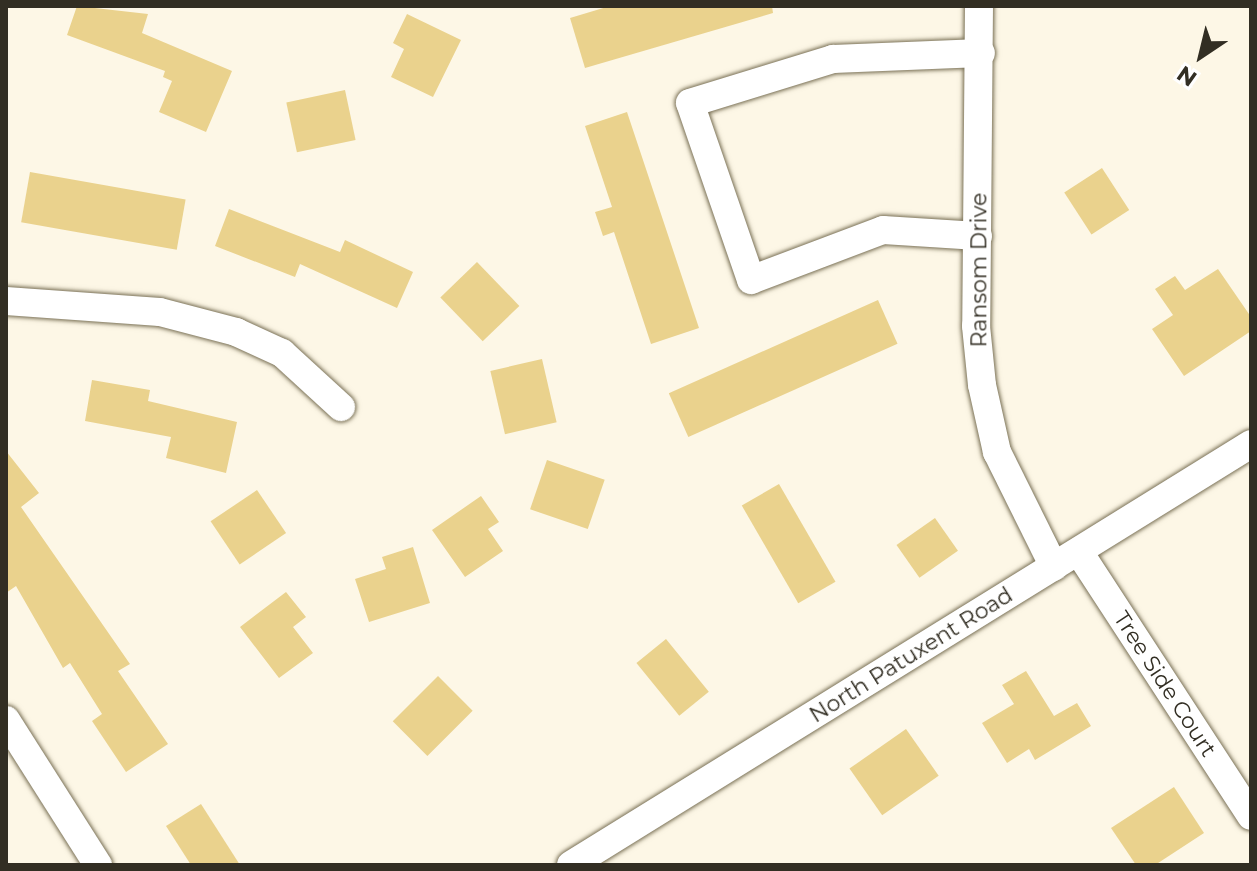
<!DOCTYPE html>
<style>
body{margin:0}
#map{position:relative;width:1257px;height:871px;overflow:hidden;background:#fdf7e6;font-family:Montserrat,sans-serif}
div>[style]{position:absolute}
.building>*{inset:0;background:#ead28d;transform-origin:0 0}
.roads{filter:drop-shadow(0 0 2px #7a7156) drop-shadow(0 0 2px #7a7156)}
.minor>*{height:28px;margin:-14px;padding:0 14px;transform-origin:14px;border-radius:14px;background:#fff}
span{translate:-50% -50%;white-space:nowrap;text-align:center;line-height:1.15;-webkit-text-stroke:6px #fff;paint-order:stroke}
.street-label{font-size:22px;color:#322e23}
.frame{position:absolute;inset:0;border:8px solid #322e23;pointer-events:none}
.north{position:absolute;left:1161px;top:16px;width:80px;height:80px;-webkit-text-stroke:6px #fff;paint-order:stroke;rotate:215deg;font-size:22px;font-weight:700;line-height:32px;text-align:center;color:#322e23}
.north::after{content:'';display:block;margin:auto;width:28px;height:36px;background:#322e23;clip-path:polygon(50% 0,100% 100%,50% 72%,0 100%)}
</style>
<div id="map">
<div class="building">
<div style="clip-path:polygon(77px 6px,148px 14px,142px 33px,232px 71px,206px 132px,159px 112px,172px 81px,163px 77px,165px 71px,67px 35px)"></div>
<div style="clip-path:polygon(610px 6px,772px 6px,773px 13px,585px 68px,570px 18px)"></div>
<div style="clip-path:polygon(407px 14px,461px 40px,433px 97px,391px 77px,404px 49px,393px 43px)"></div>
<div style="left:345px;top:90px;width:51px;height:60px;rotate:78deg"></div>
<div style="clip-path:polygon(627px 112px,699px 328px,651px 344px,614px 232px,603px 236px,595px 212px,612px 207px,585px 126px)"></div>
<div style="left:1102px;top:168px;width:50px;height:45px;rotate:57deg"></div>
<div style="left:30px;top:172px;width:158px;height:51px;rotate:10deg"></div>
<div style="clip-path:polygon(229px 209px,340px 252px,345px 240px,413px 272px,397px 308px,300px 264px,295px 277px,215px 246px)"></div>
<div style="left:477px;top:262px;width:61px;height:51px;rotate:46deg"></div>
<div style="clip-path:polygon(1218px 269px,1251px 317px,1251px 331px,1184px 376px,1152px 329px,1173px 315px,1155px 289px,1175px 276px,1185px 290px)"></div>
<div style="left:878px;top:300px;width:48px;height:229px;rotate:66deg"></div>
<div style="left:542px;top:359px;width:65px;height:53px;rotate:77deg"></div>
<div style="clip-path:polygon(92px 380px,150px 390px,148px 401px,237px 422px,226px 473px,166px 458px,171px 437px,85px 421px)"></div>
<div style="clip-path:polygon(6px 451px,39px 493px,21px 507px,130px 664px,118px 671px,168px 744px,126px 772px,92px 721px,102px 714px,70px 663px,63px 668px,16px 586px,6px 593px)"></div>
<div style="left:547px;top:460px;width:61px;height:52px;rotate:19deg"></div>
<div style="left:779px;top:484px;width:113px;height:43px;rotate:60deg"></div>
<div style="left:257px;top:490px;width:52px;height:56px;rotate:56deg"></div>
<div style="clip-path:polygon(481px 496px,499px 522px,488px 529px,503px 551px,465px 577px,432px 530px)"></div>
<div style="left:935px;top:518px;width:40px;height:47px;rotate:55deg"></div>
<div style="clip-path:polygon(413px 547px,430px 603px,369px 622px,355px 579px,386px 569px,382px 557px)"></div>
<div style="clip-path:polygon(286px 592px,306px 617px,293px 627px,313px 653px,279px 678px,240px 627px)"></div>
<div style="left:666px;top:639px;width:68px;height:38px;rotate:51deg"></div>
<div style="clip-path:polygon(1026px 671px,1054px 716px,1077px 703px,1091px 726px,1035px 760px,1029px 749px,1007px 763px,982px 723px,1014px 704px,1002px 685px)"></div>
<div style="left:438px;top:676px;width:49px;height:64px;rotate:45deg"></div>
<div style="left:906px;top:729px;width:57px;height:69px;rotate:55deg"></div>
<div style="clip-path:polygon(1174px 787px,1204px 833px,1155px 865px,1136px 865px,1111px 828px)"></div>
<div style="clip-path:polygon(201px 804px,240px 865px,191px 865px,166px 826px)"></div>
</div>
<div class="roads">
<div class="minor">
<div style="left:979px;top:6px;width:320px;rotate:90.5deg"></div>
<div style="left:976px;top:326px;width:59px;rotate:84.2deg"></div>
<div style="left:982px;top:385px;width:69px;rotate:77.4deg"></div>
<div style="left:997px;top:452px;width:128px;rotate:63.6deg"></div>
<div style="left:978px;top:236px;width:95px;rotate:-176.4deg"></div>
<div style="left:883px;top:230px;width:141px;rotate:159.3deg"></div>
<div style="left:751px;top:280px;width:187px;rotate:-109deg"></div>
<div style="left:690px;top:103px;width:150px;rotate:-17.1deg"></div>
<div style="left:833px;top:59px;width:148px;rotate:-2.3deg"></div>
<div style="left:6px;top:301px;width:154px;rotate:4.1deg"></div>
<div style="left:160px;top:312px;width:79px;rotate:14.7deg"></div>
<div style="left:236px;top:332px;width:51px;rotate:24.5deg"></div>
<div style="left:282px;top:353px;width:80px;rotate:42.5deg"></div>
<div style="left:1079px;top:552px;width:315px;rotate:56.9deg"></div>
<div style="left:6px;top:720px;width:172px;rotate:57.6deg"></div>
<div style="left:571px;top:865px;width:800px;rotate:-31.76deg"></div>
</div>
</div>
<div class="street-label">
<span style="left:979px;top:270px;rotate:-90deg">Ransom Drive</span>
<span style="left:911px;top:655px;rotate:-32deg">North Patuxent Road</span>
<span style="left:1165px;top:684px;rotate:57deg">Tree Side Court</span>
</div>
<div class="frame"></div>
<div class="north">N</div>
</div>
